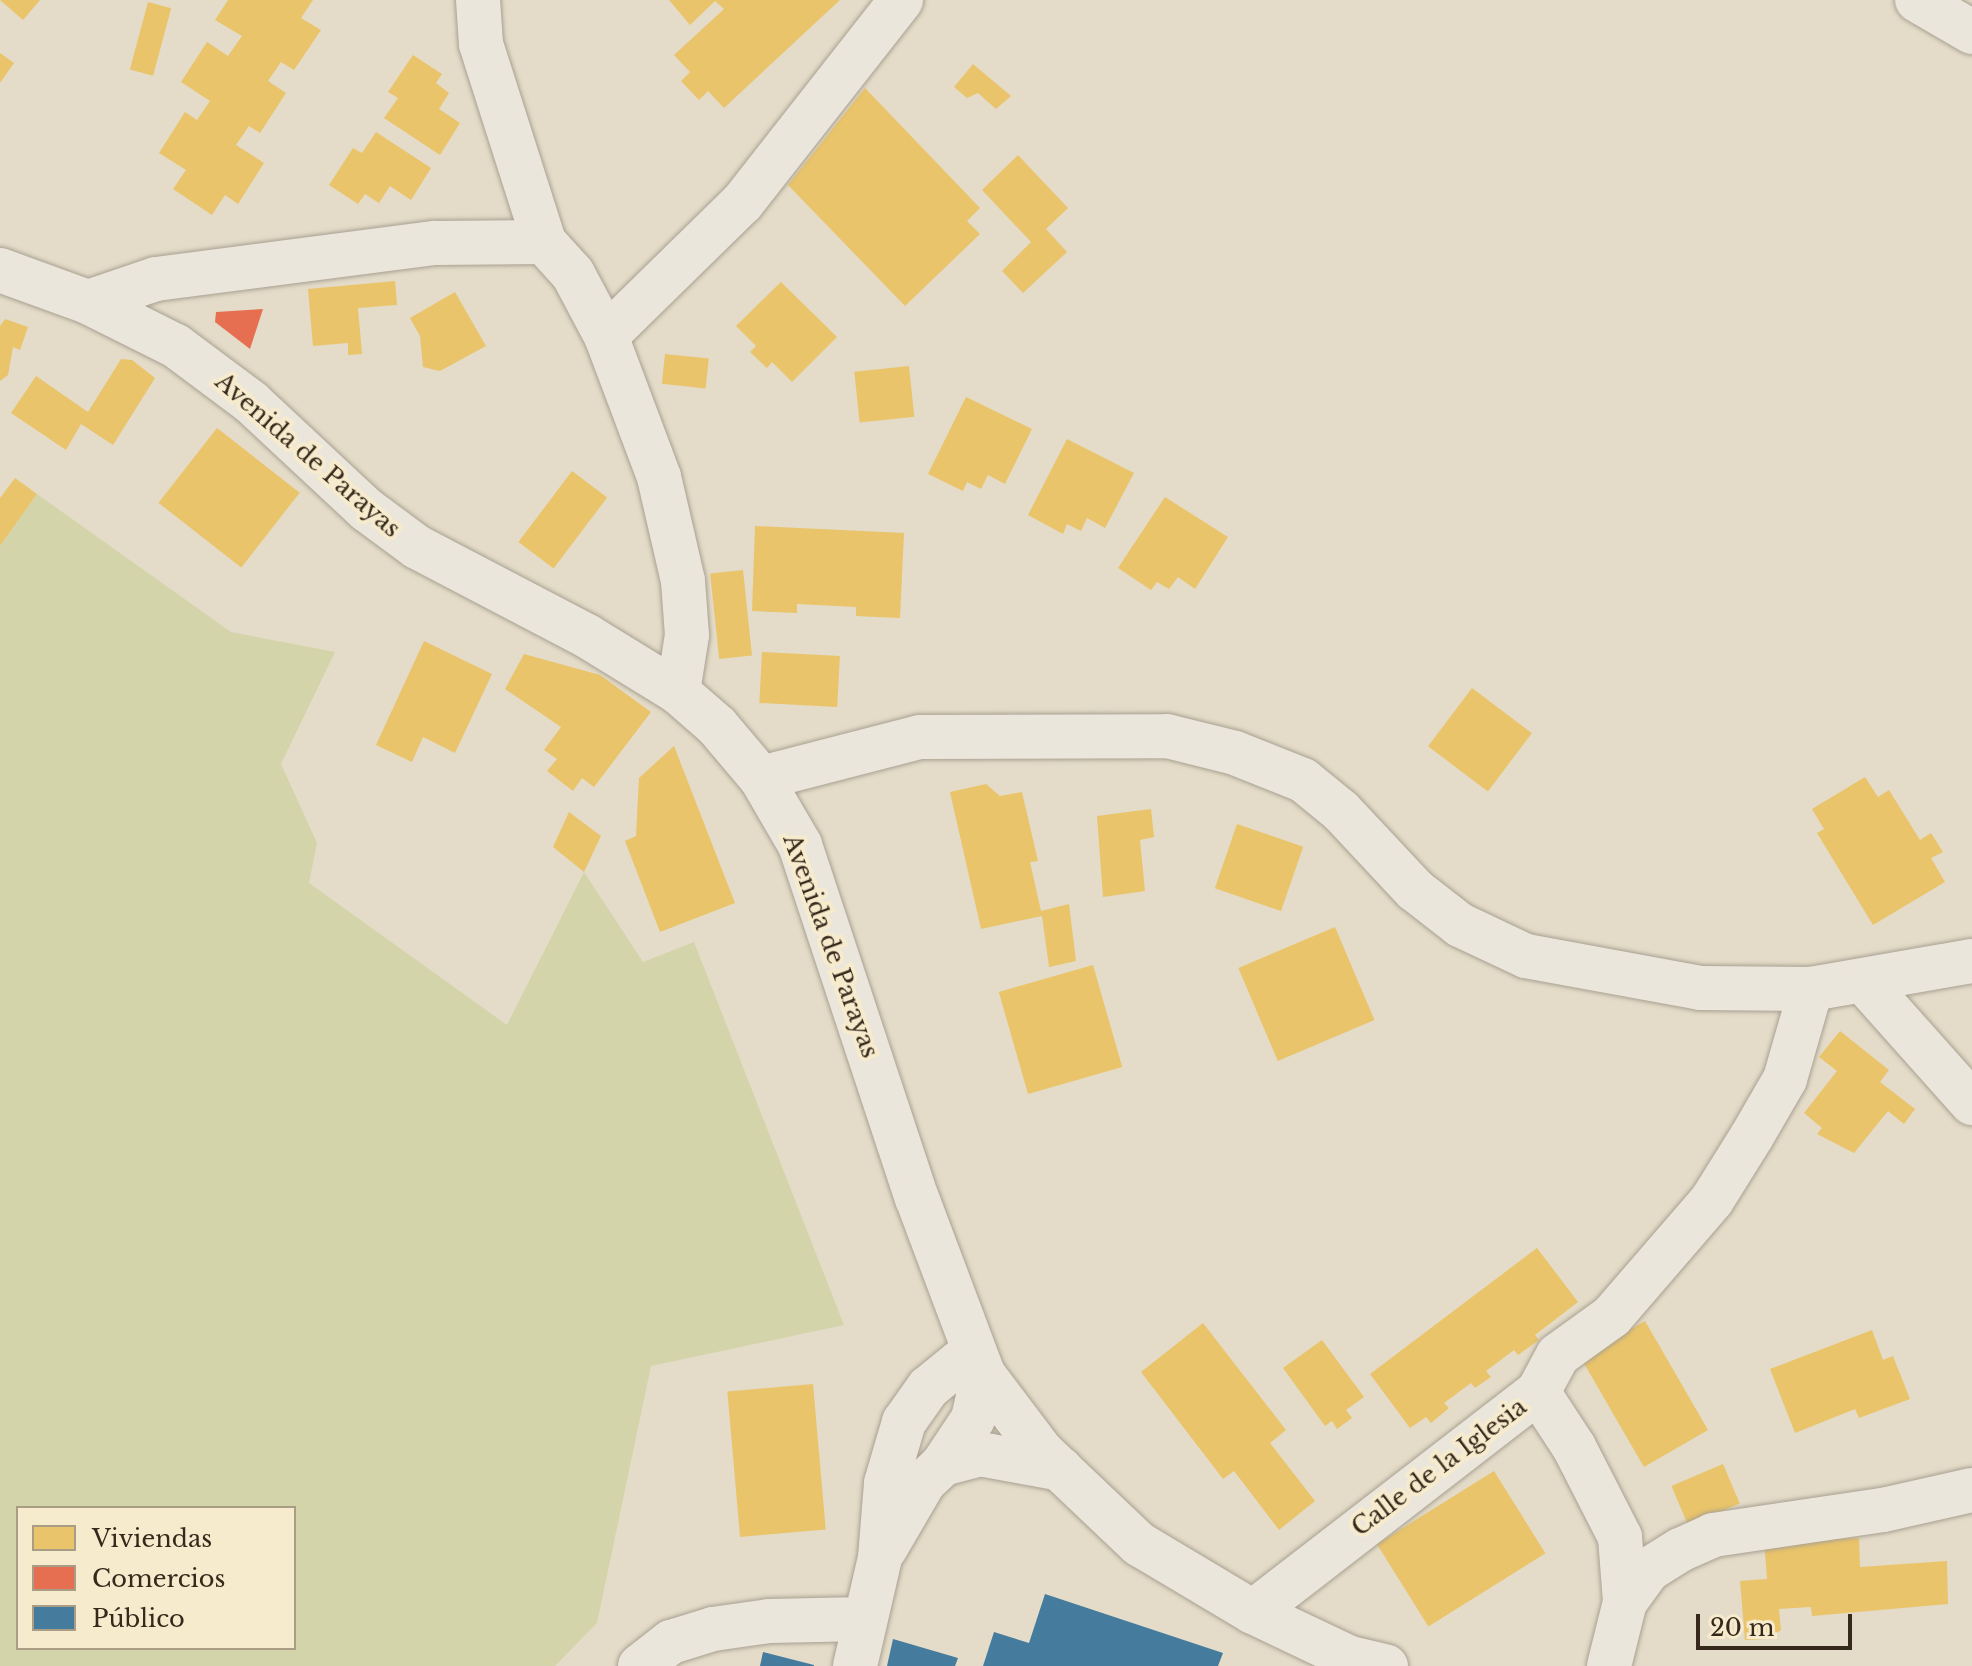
<!DOCTYPE html>
<meta charset="utf-8">
<style>
body{margin:0}
#map{position:relative;width:1972px;height:1666px;overflow:hidden;background:#e4dcc8;font-family:"Libre Baskerville",serif}
div>[style]{position:absolute}
.green>*{inset:0;background:#d4d4aa}
.homes>*{inset:0;background:#e9c46a;transform-origin:0 0}
.shops>*{inset:0;background:#e76f51}
.public>*{inset:0;background:#457b9d}
.roads{filter:drop-shadow(0 0 2px #a9a092) drop-shadow(0 0 2px #a9a092)}
.minor>*{height:44px;margin:-22px;padding:0 22px;transform-origin:22px;border-radius:22px;background:#ebe6db}
span{translate:-50% -50%;white-space:nowrap;text-align:center;line-height:1.15;-webkit-text-stroke:8px #f7ebcd;paint-order:stroke}
.street-label{font-size:24px;color:#36281b}
.legend{position:absolute;left:16px;top:1506px;width:280px;height:144px;box-sizing:border-box;background:#f7ebcd;border:2px solid #aa9d86;margin:0;padding:10px 14px;list-style:none;font-size:24px;color:#36281b}
.legend li{display:flex;align-items:center;gap:16px;height:40px}
.legend b{width:40px;border:2px solid #aa9d86}
.scale{position:absolute;left:1696px;top:1614px;width:156px;height:36px;box-sizing:border-box;border:4px solid #36281b;border-top:0;padding-left:10px;font-size:24px;line-height:28px;white-space:nowrap;color:#36281b;-webkit-text-stroke:6px #f7ebcd;paint-order:stroke}
</style>
<div id="map">
<div class="green">
<div style="clip-path:polygon(evenodd,37px 494px,231px 632px,335px 652px,281px 764px,317px 843px,309px 883px,507px 1025px,584px 872px,643px 962px,694px 942px,844px 1325px,651px 1366px,597px 1623px,555px 1666px,0 1666px,0 546px,37px 494px,18px 1508px,294px 1508px,294px 1648px,18px 1648px,18px 1508px)"></div>
</div>
<div class="homes">
<div style="clip-path:polygon(0 0,40px 0,23px 20px)"></div>
<div style="clip-path:polygon(228px 0,313px 0,301px 18px,321px 30px,294px 70px,281px 62px,268px 81px,286px 93px,260px 133px,249px 126px,236px 145px,264px 163px,238px 204px,225px 195px,212px 215px,173px 189px,186px 170px,159px 153px,185px 112px,197px 120px,210px 101px,181px 82px,207px 42px,228px 56px,242px 36px,215px 20px)"></div>
<div style="clip-path:polygon(669px 0,840px 0,724px 108px,708px 91px,699px 100px,681px 81px,690px 72px,674px 55px,724px 9px,715px 1px,690px 25px)"></div>
<div style="left:148px;top:2px;width:24px;height:70px;rotate:15deg"></div>
<div style="clip-path:polygon(0 53px,14px 63px,0 83px)"></div>
<div style="clip-path:polygon(413px 55px,442px 74px,436px 83px,449px 93px,439px 109px,460px 123px,440px 155px,384px 118px,398px 98px,388px 92px)"></div>
<div style="clip-path:polygon(973px 64px,1011px 96px,996px 109px,978px 93px,967px 98px,954px 87px)"></div>
<div style="clip-path:polygon(865px 88px,980px 208px,967px 221px,980px 234px,905px 306px,788px 185px)"></div>
<div style="clip-path:polygon(376px 132px,431px 168px,411px 200px,390px 186px,379px 203px,365px 194px,358px 204px,329px 185px,353px 148px,362px 153px)"></div>
<div style="clip-path:polygon(1018px 155px,1068px 208px,1046px 229px,1067px 252px,1023px 293px,1002px 271px,1031px 242px,982px 190px)"></div>
<div style="clip-path:polygon(395px 281px,397px 305px,358px 308px,362px 354px,348px 355px,348px 343px,313px 346px,308px 289px)"></div>
<div style="clip-path:polygon(781px 282px,837px 337px,792px 382px,772px 362px,767px 368px,750px 352px,756px 346px,736px 326px)"></div>
<div style="clip-path:polygon(455px 292px,486px 346px,440px 371px,423px 367px,420px 336px,410px 318px)"></div>
<div style="clip-path:polygon(5px 319px,28px 327px,20px 350px,13px 347px,8px 375px,0 381px,0 326px)"></div>
<div style="left:665px;top:354px;width:44px;height:30px;rotate:6deg"></div>
<div style="clip-path:polygon(121px 359px,132px 360px,155px 378px,113px 445px,81px 424px,66px 450px,11px 413px,36px 376px,88px 412px)"></div>
<div style="left:909px;top:366px;width:51px;height:55px;rotate:84deg"></div>
<div style="clip-path:polygon(966px 397px,1032px 429px,1005px 484px,988px 475px,981px 489px,967px 482px,963px 491px,928px 474px)"></div>
<div style="left:217px;top:428px;width:105px;height:95px;rotate:38deg"></div>
<div style="clip-path:polygon(1067px 439px,1134px 473px,1105px 528px,1087px 518px,1081px 531px,1067px 524px,1063px 534px,1028px 515px)"></div>
<div style="left:572px;top:471px;width:44px;height:89px;rotate:37deg"></div>
<div style="clip-path:polygon(15px 478px,37px 494px,0 546px,0 498px)"></div>
<div style="clip-path:polygon(1165px 497px,1228px 537px,1195px 589px,1178px 577px,1169px 589px,1157px 582px,1151px 590px,1118px 568px)"></div>
<div style="clip-path:polygon(755px 526px,904px 533px,900px 618px,856px 616px,856px 607px,797px 604px,797px 613px,752px 611px)"></div>
<div style="left:743px;top:570px;width:86px;height:33px;rotate:84deg"></div>
<div style="clip-path:polygon(424px 641px,492px 674px,455px 753px,423px 737px,412px 762px,376px 745px)"></div>
<div style="left:762px;top:652px;width:78px;height:51px;rotate:3deg"></div>
<div style="clip-path:polygon(524px 654px,600px 675px,651px 712px,594px 787px,582px 778px,573px 791px,547px 771px,557px 759px,544px 750px,561px 727px,505px 689px)"></div>
<div style="left:1472px;top:688px;width:75px;height:73px;rotate:37deg"></div>
<div style="clip-path:polygon(674px 746px,735px 903px,660px 932px,625px 841px,636px 836px,639px 778px)"></div>
<div style="clip-path:polygon(1865px 777px,1878px 797px,1889px 790px,1920px 840px,1931px 833px,1943px 852px,1931px 858px,1945px 882px,1873px 925px,1817px 833px,1824px 829px,1812px 809px)"></div>
<div style="clip-path:polygon(986px 784px,1000px 796px,1022px 792px,1038px 861px,1030px 862px,1041px 911px,1069px 904px,1076px 961px,1049px 967px,1042px 916px,981px 929px,950px 792px)"></div>
<div style="clip-path:polygon(1151px 809px,1154px 837px,1140px 840px,1145px 891px,1103px 897px,1097px 816px)"></div>
<div style="clip-path:polygon(569px 812px,601px 836px,584px 872px,553px 847px)"></div>
<div style="left:1237px;top:824px;width:70px;height:68px;rotate:19deg"></div>
<div style="left:1335px;top:927px;width:101px;height:105px;rotate:67deg"></div>
<div style="left:1093px;top:965px;width:106px;height:98px;rotate:74deg"></div>
<div style="clip-path:polygon(1840px 1031px,1889px 1070px,1880px 1082px,1915px 1109px,1904px 1124px,1888px 1111px,1854px 1153px,1817px 1134px,1822px 1128px,1804px 1113px,1837px 1071px,1819px 1057px)"></div>
<div style="clip-path:polygon(1537px 1248px,1578px 1302px,1535px 1335px,1539px 1340px,1518px 1355px,1514px 1350px,1486px 1371px,1491px 1377px,1475px 1388px,1471px 1383px,1444px 1403px,1449px 1408px,1431px 1423px,1426px 1417px,1410px 1428px,1370px 1374px)"></div>
<div style="left:1645px;top:1321px;width:126px;height:74px;rotate:60deg"></div>
<div style="clip-path:polygon(1203px 1323px,1286px 1430px,1270px 1443px,1315px 1501px,1279px 1530px,1234px 1471px,1223px 1479px,1141px 1372px)"></div>
<div style="clip-path:polygon(1872px 1330px,1883px 1360px,1893px 1356px,1910px 1399px,1859px 1418px,1855px 1409px,1795px 1433px,1770px 1369px)"></div>
<div style="clip-path:polygon(1322px 1340px,1364px 1397px,1346px 1410px,1352px 1418px,1337px 1429px,1332px 1421px,1325px 1426px,1283px 1368px)"></div>
<div style="left:813px;top:1384px;width:146px;height:86px;rotate:85deg"></div>
<div style="left:1723px;top:1464px;width:43px;height:56px;rotate:67deg"></div>
<div style="left:1494px;top:1471px;width:97px;height:138px;rotate:58deg"></div>
<div style="clip-path:polygon(1859px 1538px,1860px 1567px,1947px 1561px,1948px 1604px,1812px 1616px,1811px 1607px,1779px 1609px,1781px 1630px,1767px 1639px,1745px 1640px,1740px 1581px,1767px 1579px,1764px 1541px)"></div>
</div>
<div class="shops">
<div style="clip-path:polygon(263px 309px,250px 349px,215px 322px,216px 312px)"></div>
</div>
<div class="public">
<div style="clip-path:polygon(1045px 1594px,1223px 1653px,1218px 1666px,983px 1666px,994px 1632px,1029px 1643px)"></div>
<div style="clip-path:polygon(893px 1639px,958px 1658px,955px 1666px,887px 1666px)"></div>
<div style="clip-path:polygon(763px 1652px,814px 1665px,814px 1666px,760px 1666px)"></div>
</div>
<div class="roads">
<div class="minor">
<div style="left:478px;top:0;width:44px;rotate:86.1deg"></div>
<div style="left:481px;top:44px;width:208px;rotate:72.3deg"></div>
<div style="left:544px;top:242px;width:43px;rotate:47.8deg"></div>
<div style="left:573px;top:274px;width:70px;rotate:62deg"></div>
<div style="left:606px;top:336px;width:151px;rotate:69.4deg"></div>
<div style="left:659px;top:477px;width:107px;rotate:77deg"></div>
<div style="left:683px;top:581px;width:54px;rotate:85.8deg"></div>
<div style="left:687px;top:635px;width:58px;rotate:99deg"></div>
<div style="left:1917px;top:0;width:64px;rotate:30.2deg"></div>
<div style="left:0;top:270px;width:94px;rotate:20deg"></div>
<div style="left:88px;top:302px;width:98px;rotate:26.6deg"></div>
<div style="left:176px;top:346px;width:94px;rotate:36.7deg"></div>
<div style="left:251px;top:402px;width:158px;rotate:43deg"></div>
<div style="left:367px;top:510px;width:62px;rotate:36.5deg"></div>
<div style="left:417px;top:547px;width:192px;rotate:27.6deg"></div>
<div style="left:587px;top:636px;width:107px;rotate:31.6deg"></div>
<div style="left:678px;top:692px;width:52px;rotate:41.1deg"></div>
<div style="left:717px;top:726px;width:68px;rotate:49.8deg"></div>
<div style="left:761px;top:778px;width:78px;rotate:59.8deg"></div>
<div style="left:800px;top:845px;width:372px;rotate:71.7deg"></div>
<div style="left:917px;top:1198px;width:188px;rotate:69.4deg"></div>
<div style="left:983px;top:1374px;width:98px;rotate:52.9deg"></div>
<div style="left:1042px;top:1452px;width:134px;rotate:43.5deg"></div>
<div style="left:1139px;top:1544px;width:133px;rotate:30.8deg"></div>
<div style="left:1253px;top:1612px;width:107px;rotate:25.4deg"></div>
<div style="left:1350px;top:1658px;width:37px;rotate:13deg"></div>
<div style="left:88px;top:302px;width:72px;rotate:-18.7deg"></div>
<div style="left:156px;top:279px;width:281px;rotate:-7.4deg"></div>
<div style="left:435px;top:243px;width:109px;rotate:-0.5deg"></div>
<div style="left:606px;top:336px;width:190px;rotate:-44.4deg"></div>
<div style="left:742px;top:203px;width:258px;rotate:-51.9deg"></div>
<div style="left:761px;top:778px;width:164px;rotate:-14.5deg"></div>
<div style="left:920px;top:737px;width:247px;rotate:-0.2deg"></div>
<div style="left:1167px;top:736px;width:70px;rotate:14deg"></div>
<div style="left:1235px;top:753px;width:73px;rotate:21.7deg"></div>
<div style="left:1303px;top:780px;width:49px;rotate:39.2deg"></div>
<div style="left:1341px;top:811px;width:108px;rotate:46.9deg"></div>
<div style="left:1415px;top:890px;width:57px;rotate:37.9deg"></div>
<div style="left:1460px;top:925px;width:73px;rotate:25.2deg"></div>
<div style="left:1526px;top:956px;width:177px;rotate:10.4deg"></div>
<div style="left:1700px;top:988px;width:111px;rotate:0.5deg"></div>
<div style="left:1811px;top:989px;width:163px;rotate:-9.9deg"></div>
<div style="left:1865px;top:983px;width:161px;rotate:48.3deg"></div>
<div style="left:1538px;top:1392px;width:66px;rotate:56.8deg"></div>
<div style="left:1574px;top:1447px;width:101px;rotate:62.9deg"></div>
<div style="left:1620px;top:1537px;width:65px;rotate:85.6deg"></div>
<div style="left:943px;top:1464px;width:38px;rotate:-15deg"></div>
<div style="left:980px;top:1454px;width:82px;rotate:10.5deg"></div>
<div style="left:885px;top:1549px;width:78px;rotate:-59.8deg"></div>
<div style="left:924px;top:1482px;width:26px;rotate:-43deg"></div>
<div style="left:943px;top:1464px;width:54px;rotate:-56.3deg"></div>
<div style="left:973px;top:1419px;width:46px;rotate:-77.5deg"></div>
<div style="left:1253px;top:1612px;width:360px;rotate:-37.7deg"></div>
<div style="left:1538px;top:1392px;width:42px;rotate:-61.6deg"></div>
<div style="left:1558px;top:1355px;width:67px;rotate:-35.8deg"></div>
<div style="left:1612px;top:1316px;width:153px;rotate:-49.2deg"></div>
<div style="left:1712px;top:1200px;width:75px;rotate:-58deg"></div>
<div style="left:1752px;top:1136px;width:66px;rotate:-59.9deg"></div>
<div style="left:1785px;top:1079px;width:94px;rotate:-73.9deg"></div>
<div style="left:640px;top:1666px;width:39px;rotate:-38deg"></div>
<div style="left:671px;top:1642px;width:44px;rotate:-17.2deg"></div>
<div style="left:713px;top:1629px;width:57px;rotate:-8.1deg"></div>
<div style="left:769px;top:1621px;width:96px;rotate:-1.2deg"></div>
<div style="left:855px;top:1666px;width:111px;rotate:-77deg"></div>
<div style="left:880px;top:1558px;width:75px;rotate:-85.4deg"></div>
<div style="left:886px;top:1483px;width:64px;rotate:-73.6deg"></div>
<div style="left:904px;top:1422px;width:42px;rotate:-54.8deg"></div>
<div style="left:928px;top:1388px;width:58px;rotate:-39.4deg"></div>
<div style="left:1609px;top:1666px;width:66px;rotate:-76deg"></div>
<div style="left:1625px;top:1602px;width:39px;rotate:-54deg"></div>
<div style="left:1648px;top:1570px;width:38px;rotate:-32deg"></div>
<div style="left:1680px;top:1550px;width:36px;rotate:-24deg"></div>
<div style="left:1713px;top:1535px;width:172px;rotate:-8.4deg"></div>
<div style="left:1883px;top:1510px;width:91px;rotate:-12.7deg"></div>
</div>
</div>
<div class="street-label">
<span style="left:308px;top:455px;rotate:41deg">Avenida de Parayas</span>
<span style="left:831px;top:946px;rotate:70deg">Avenida de Parayas</span>
<span style="left:1439px;top:1467px;rotate:-37deg">Calle de la Iglesia</span>
</div>
<ul class="legend">
<li><b style="height:22px;background:#e9c46a"></b>Viviendas</li>
<li><b style="height:22px;background:#e76f51"></b>Comercios</li>
<li><b style="height:22px;background:#457b9d"></b>Público</li>
</ul>
<div class="scale">20 m</div>
</div>
